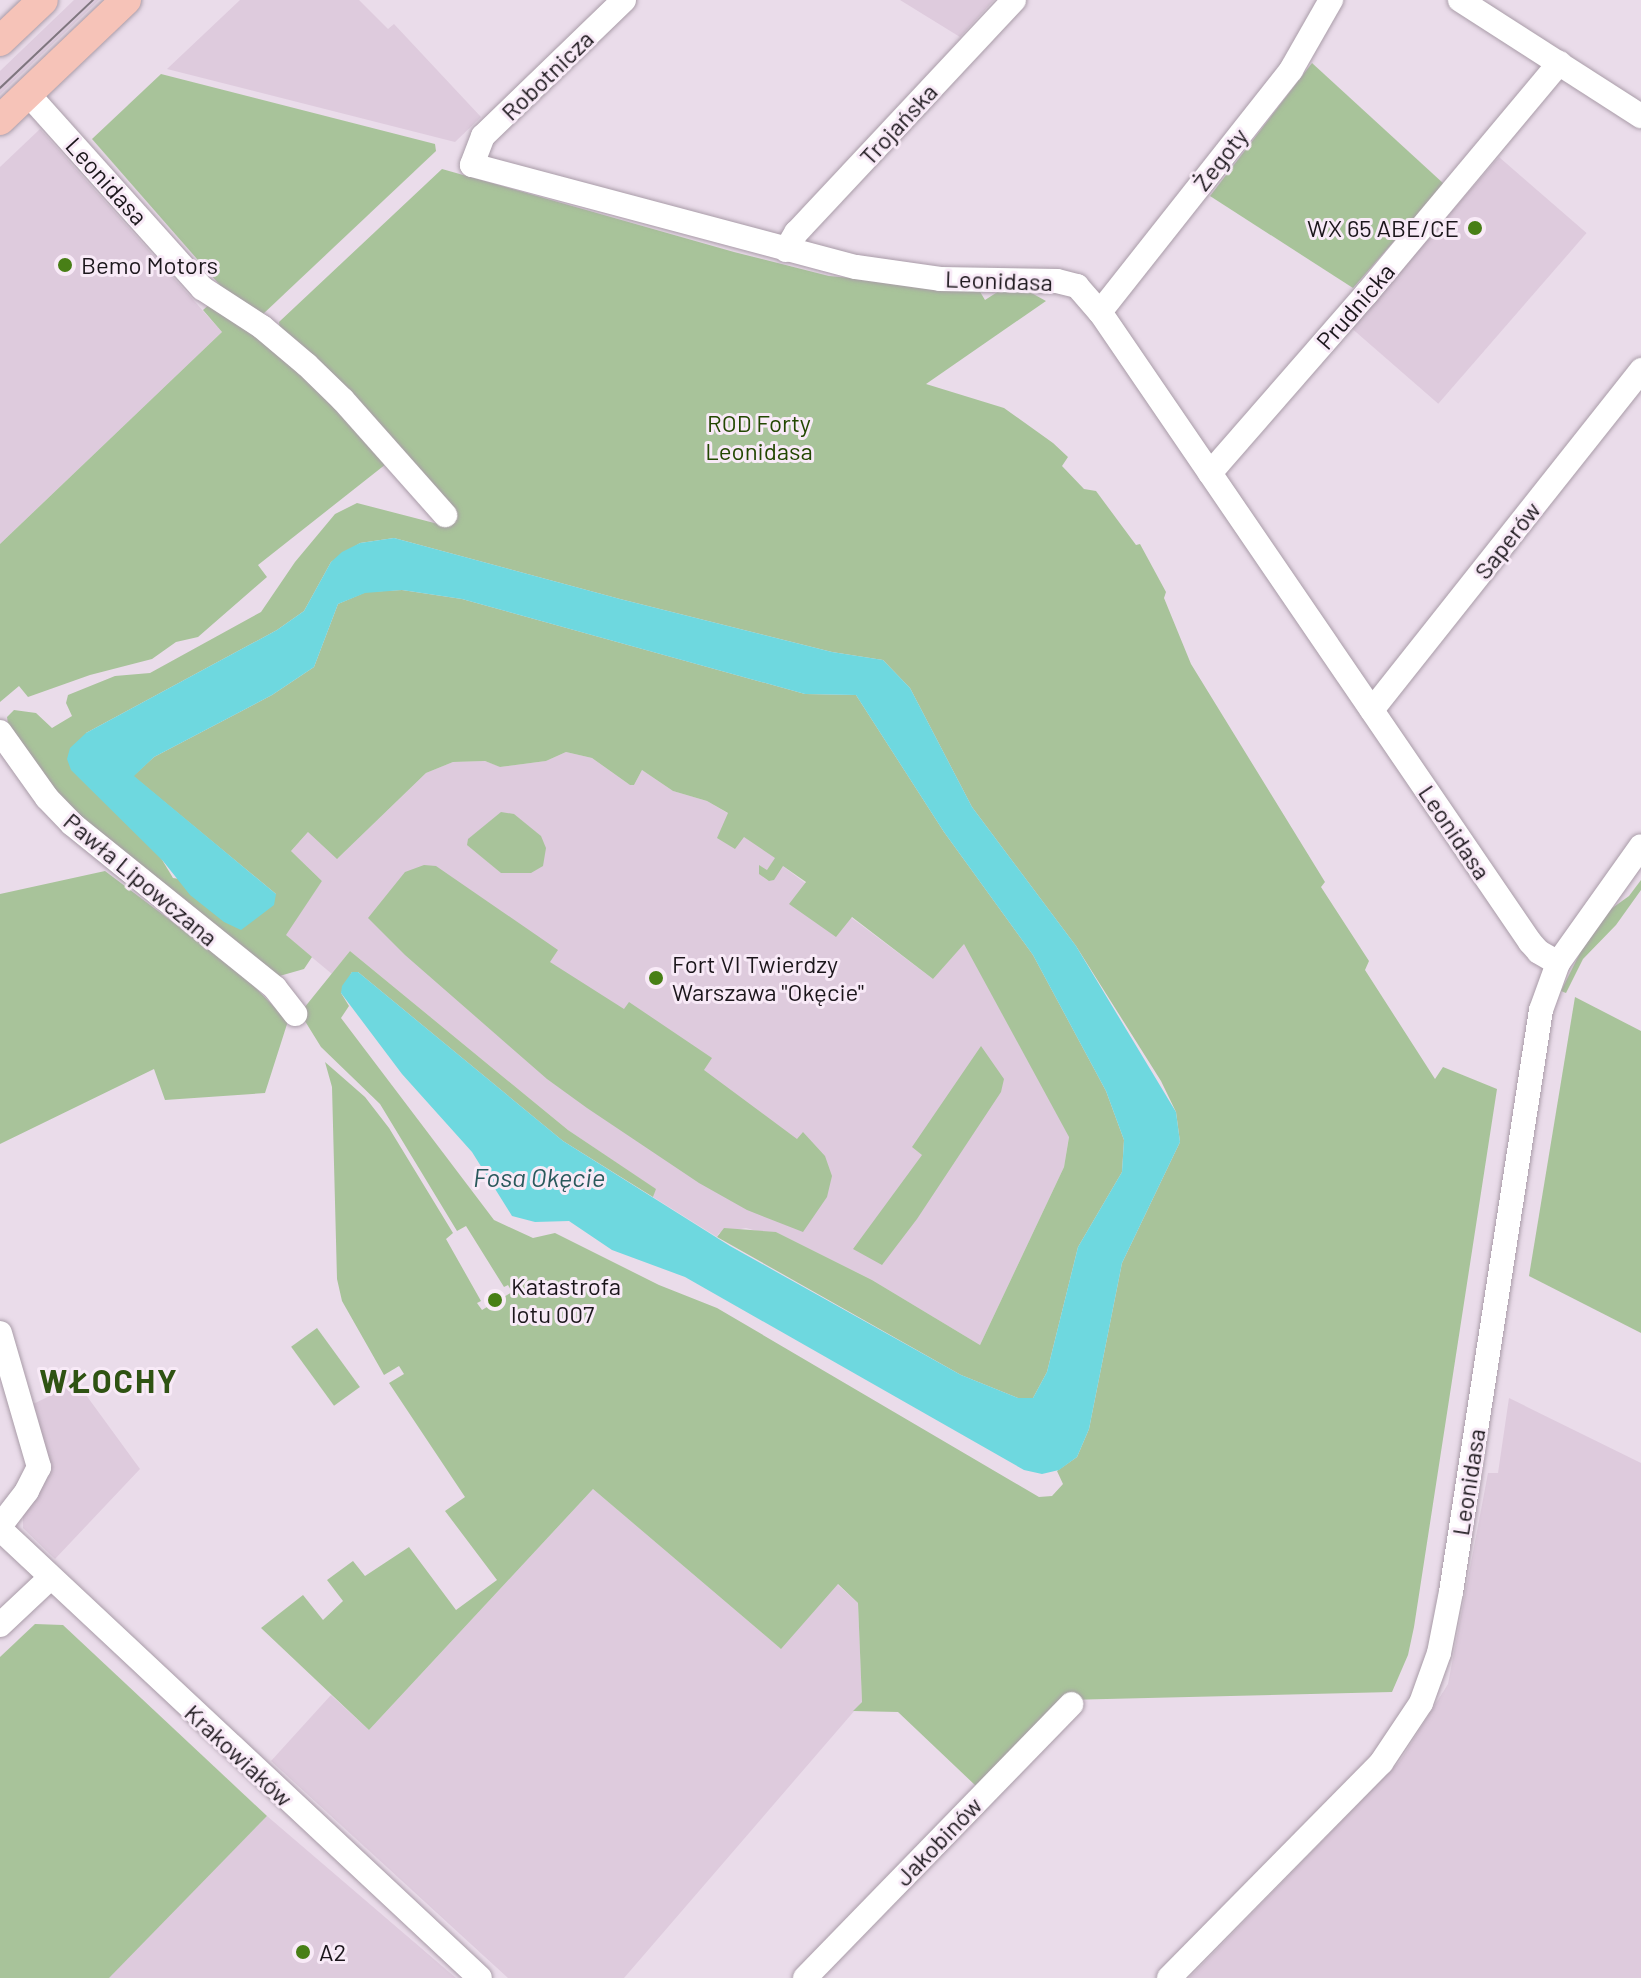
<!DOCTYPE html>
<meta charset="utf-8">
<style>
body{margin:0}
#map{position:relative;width:1641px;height:1978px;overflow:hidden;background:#eadcea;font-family:Barlow,sans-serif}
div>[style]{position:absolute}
.built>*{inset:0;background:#decbdd;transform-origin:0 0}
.green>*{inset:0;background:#a8c39a;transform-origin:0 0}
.water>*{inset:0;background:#6ed8df}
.roads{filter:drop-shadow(0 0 2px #a99ca8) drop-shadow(0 0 2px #a99ca8)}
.minor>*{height:24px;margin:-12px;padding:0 12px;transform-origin:12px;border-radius:12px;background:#fff}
.major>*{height:30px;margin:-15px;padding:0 15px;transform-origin:15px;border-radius:15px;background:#f6c3b8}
.tram>*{height:2px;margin:-1px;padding:0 1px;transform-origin:1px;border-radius:1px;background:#7f767f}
.dots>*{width:22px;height:22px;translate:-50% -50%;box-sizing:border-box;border:4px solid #f8eaf7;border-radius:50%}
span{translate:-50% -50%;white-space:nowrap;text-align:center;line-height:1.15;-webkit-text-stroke:6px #f8eaf7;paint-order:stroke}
.street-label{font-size:24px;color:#1b161b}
.poi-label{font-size:24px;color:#1b161b}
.right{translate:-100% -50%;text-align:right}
.left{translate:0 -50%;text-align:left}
.park-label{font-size:24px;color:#224701}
.water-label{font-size:26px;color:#2a595c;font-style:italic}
.district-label{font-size:32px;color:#2f5313;font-weight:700;letter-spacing:2px}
</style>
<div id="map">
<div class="built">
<div style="clip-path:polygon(74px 0,99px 0,0 94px,0 71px)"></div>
<div style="clip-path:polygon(240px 0,359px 0,388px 29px,394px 24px,481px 117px,455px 142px,167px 69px)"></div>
<div style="clip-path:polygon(900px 0,994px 0,960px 37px)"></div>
<div style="clip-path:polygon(40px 129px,222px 332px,0 544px,0 167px)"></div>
<div style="left:1499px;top:157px;width:116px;height:226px;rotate:41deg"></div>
<div style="clip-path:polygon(566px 752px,592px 758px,630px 785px,634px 785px,642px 770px,673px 791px,707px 801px,756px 830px,784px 867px,933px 979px,964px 943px,1069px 1136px,1064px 1167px,980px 1345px,872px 1280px,776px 1232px,764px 1233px,746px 1228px,719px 1233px,717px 1237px,653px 1197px,655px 1189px,568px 1130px,350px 951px,332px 974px,285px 935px,322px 881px,291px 851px,309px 831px,338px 858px,426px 773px,453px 762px,485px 761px,501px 767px,546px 761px)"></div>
<div style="clip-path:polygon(70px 1373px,140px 1469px,55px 1559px,23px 1528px,23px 1509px,52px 1466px,29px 1406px,60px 1391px,59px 1377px)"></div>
<div style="clip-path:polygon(1509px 1398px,1641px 1463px,1641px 1978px,1189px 1978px,1400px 1761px,1448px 1684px,1488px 1473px,1498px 1473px)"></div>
<div style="clip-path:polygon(593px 1489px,780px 1648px,837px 1584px,858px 1603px,862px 1702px,624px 1978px,508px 1978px,271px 1761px,331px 1695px,369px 1730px)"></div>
<div style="clip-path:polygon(267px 1816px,456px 1978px,105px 1978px)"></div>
</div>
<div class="green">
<div style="clip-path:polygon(1312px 63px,1444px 184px,1353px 288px,1210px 196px)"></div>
<div style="clip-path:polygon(161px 74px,435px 144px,436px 151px,262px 315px,225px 291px,92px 139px)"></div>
<div style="clip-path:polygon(442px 169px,734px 252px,829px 276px,979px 290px,985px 300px,999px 291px,1026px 290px,1046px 301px,926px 384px,1004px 408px,1053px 443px,1068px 457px,1062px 466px,1084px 489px,1096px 491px,1136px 545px,1140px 544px,1166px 592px,1164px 598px,1191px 664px,1325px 882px,1321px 887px,1369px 961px,1365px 970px,1435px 1079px,1443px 1067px,1497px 1089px,1414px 1627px,1408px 1655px,1392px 1692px,1065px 1700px,976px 1786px,898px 1712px,853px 1711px,862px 1702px,858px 1603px,838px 1584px,781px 1649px,593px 1489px,369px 1730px,261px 1628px,303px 1595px,323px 1620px,343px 1601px,327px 1580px,353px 1561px,365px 1576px,409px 1547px,456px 1610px,497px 1580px,445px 1511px,465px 1497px,389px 1383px,404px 1374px,399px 1366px,384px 1375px,342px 1301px,337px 1279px,332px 1087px,325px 1062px,365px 1097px,389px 1128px,453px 1233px,446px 1239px,481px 1301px,477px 1303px,482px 1310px,512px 1292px,508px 1285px,504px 1287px,466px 1226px,457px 1231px,380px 1104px,321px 1047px,300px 1013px,350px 951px,568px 1130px,656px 1189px,653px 1197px,563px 1141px,358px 972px,352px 972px,341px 993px,349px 1006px,341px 1018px,494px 1220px,533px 1238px,555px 1233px,659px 1285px,717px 1308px,1039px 1497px,1052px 1496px,1063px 1484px,1057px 1471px,1077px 1457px,1089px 1429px,1122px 1263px,1180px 1142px,1176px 1112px,1161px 1081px,1076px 946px,972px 807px,910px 688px,883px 660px,832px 652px,620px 599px,394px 538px,360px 543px,331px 562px,304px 611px,277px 630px,86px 733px,173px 878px,276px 894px,133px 776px,154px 757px,272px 695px,314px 667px,338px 604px,366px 592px,402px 590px,462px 599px,805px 694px,856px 695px,944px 832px,1033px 955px,1106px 1091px,1124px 1140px,1122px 1172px,1078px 1247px,1047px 1372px,1033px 1398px,1018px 1398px,961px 1375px,717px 1237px,724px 1228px,776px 1232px,872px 1280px,980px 1345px,1064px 1167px,1069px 1137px,964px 944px,933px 979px,852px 917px,836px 937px,789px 904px,806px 882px,783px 866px,774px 880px,769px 881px,759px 874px,759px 865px,767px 870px,775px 858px,744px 837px,735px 849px,717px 838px,728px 813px,707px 801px,673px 791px,642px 770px,634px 785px,630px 785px,592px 758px,566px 752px,546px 761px,500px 767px,485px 761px,453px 762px,426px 773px,337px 859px,308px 832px,291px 851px,322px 881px,286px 935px,312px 957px,304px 969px,276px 977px,95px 833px,51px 787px,8px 724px,7px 717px,14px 710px,36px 713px,52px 728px,72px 716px,66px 703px,68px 695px,115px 676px,150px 673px,261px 612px,295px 562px,335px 514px,357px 503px,442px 525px,280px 330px,279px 322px)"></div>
<div style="clip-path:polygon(211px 303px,262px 335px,328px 397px,386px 464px,258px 565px,267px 577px,198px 637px,176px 642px,152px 659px,90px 675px,28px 697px,19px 686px,0 702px,0 544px,222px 332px,203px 310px)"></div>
<div style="clip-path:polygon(501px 812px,514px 814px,541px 836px,546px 848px,543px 866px,531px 873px,501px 873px,467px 845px,468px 839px)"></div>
<div style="clip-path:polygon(424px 865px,436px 866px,558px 950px,550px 962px,624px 1009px,629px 1002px,712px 1058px,704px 1070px,797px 1139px,803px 1132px,825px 1156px,832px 1176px,827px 1197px,803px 1232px,747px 1210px,699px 1183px,587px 1108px,547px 1079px,405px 955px,368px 918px,405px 872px)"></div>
<div style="clip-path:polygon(105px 871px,243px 975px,288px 1021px,265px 1093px,165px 1100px,154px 1069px,0 1144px,0 894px)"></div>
<div style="clip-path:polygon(1641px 880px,1641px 890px,1616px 925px,1583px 959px,1566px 993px,1561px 991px,1581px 951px,1611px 909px,1629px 896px)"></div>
<div style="clip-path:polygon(1575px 997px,1641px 1031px,1641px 1333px,1529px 1276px)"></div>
<div style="clip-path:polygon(981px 1046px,1004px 1079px,1001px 1092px,917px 1219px,882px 1265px,853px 1249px,922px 1155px,912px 1147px)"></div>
<div style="left:317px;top:1328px;width:73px;height:32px;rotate:54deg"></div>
<div style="clip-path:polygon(35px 1624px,63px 1625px,267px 1816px,109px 1978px,0 1978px,0 1657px)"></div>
</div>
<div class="water">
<div style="clip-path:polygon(394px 538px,620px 599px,832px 652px,883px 660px,910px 688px,972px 807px,1076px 946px,1176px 1112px,1180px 1142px,1122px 1263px,1089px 1429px,1077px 1457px,1059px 1470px,1042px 1474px,1024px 1470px,685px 1277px,612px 1250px,569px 1221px,535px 1222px,512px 1216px,472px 1152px,402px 1074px,341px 993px,342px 986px,352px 972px,358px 972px,563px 1141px,730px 1246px,961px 1375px,1018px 1398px,1033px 1398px,1047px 1372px,1078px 1247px,1122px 1172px,1124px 1140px,1106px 1091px,1033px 955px,944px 832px,856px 695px,805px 694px,462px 599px,402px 590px,365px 593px,338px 604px,314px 667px,272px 695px,154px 757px,134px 776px,276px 894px,274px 905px,241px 930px,224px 922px,190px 895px,163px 861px,71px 770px,67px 759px,70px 748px,86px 733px,277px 630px,304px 611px,331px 562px,342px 552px,360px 543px)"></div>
</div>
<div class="roads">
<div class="minor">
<div style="left:624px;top:0;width:196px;rotate:136deg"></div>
<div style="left:483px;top:136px;width:31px;rotate:111deg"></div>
<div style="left:472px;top:165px;width:397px;rotate:14.9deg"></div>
<div style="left:856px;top:267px;width:85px;rotate:8.1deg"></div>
<div style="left:940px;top:279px;width:117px;rotate:1deg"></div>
<div style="left:1057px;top:281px;width:21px;rotate:14deg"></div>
<div style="left:1077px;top:286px;width:35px;rotate:49deg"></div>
<div style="left:1100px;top:312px;width:763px;rotate:55.68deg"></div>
<div style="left:1530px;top:942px;width:13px;rotate:48deg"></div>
<div style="left:1539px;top:952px;width:22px;rotate:30deg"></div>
<div style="left:1460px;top:0;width:215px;rotate:32.7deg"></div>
<div style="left:28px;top:94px;width:261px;rotate:48.1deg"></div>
<div style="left:202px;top:288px;width:72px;rotate:33deg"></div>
<div style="left:262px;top:327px;width:59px;rotate:40.2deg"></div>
<div style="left:307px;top:365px;width:50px;rotate:44.2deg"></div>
<div style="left:343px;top:400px;width:154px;rotate:48.4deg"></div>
<div style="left:786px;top:250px;width:20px;rotate:-60deg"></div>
<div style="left:796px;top:233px;width:319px;rotate:-46.9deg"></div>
<div style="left:1100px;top:312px;width:308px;rotate:-51.7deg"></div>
<div style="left:1291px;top:70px;width:81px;rotate:-60.3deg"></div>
<div style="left:1210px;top:473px;width:239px;rotate:-48.9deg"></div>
<div style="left:1367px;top:293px;width:300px;rotate:-50.1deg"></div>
<div style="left:1372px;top:710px;width:434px;rotate:-51.6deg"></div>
<div style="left:0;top:732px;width:81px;rotate:54.5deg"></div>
<div style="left:47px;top:798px;width:36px;rotate:46deg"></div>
<div style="left:72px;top:824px;width:261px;rotate:38.9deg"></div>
<div style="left:275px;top:988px;width:33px;rotate:52deg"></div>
<div style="left:0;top:1333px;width:140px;rotate:73.8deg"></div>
<div style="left:39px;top:1467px;width:27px;rotate:117deg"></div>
<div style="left:27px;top:1491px;width:44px;rotate:127.6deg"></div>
<div style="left:0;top:1529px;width:657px;rotate:43.09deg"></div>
<div style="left:0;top:1625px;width:69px;rotate:-43.2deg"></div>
<div style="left:805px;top:1978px;width:382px;rotate:-45.8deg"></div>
<div style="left:1169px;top:1978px;width:302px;rotate:-45.4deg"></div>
<div style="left:1381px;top:1763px;width:72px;rotate:-56.3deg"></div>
<div style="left:1421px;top:1703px;width:53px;rotate:-70.2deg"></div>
<div style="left:1439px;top:1653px;width:62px;rotate:-78.9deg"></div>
<div style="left:1451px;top:1592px;width:589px;rotate:-81.21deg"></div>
<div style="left:1541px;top:1010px;width:50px;rotate:-70.1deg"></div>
<div style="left:1558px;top:963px;width:143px;rotate:-54.6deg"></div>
</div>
<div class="major">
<div style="left:0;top:41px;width:59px;rotate:-43.6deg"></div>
<div style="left:0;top:120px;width:174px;rotate:-43.6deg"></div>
</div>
</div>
<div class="tram">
<div style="left:0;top:88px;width:128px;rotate:-43.4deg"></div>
</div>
<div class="dots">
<div style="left:1475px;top:228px;background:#487f16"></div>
<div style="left:65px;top:265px;background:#487f16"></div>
<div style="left:656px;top:978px;background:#487f16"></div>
<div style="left:495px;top:1300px;background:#487f16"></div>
<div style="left:303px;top:1952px;background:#487f16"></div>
</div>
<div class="street-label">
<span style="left:547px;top:75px;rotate:-44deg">Robotnicza</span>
<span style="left:898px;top:124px;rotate:-47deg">Trojańska</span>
<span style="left:1220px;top:159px;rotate:-52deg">Żegoty</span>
<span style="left:107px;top:181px;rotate:48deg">Leonidasa</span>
<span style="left:999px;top:280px;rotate:2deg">Leonidasa</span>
<span style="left:1355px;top:306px;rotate:-49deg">Prudnicka</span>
<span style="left:1507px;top:540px;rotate:-52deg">Saperów</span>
<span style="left:1455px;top:832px;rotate:56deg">Leonidasa</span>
<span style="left:141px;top:879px;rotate:40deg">Pawła Lipowczana</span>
<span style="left:1468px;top:1482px;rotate:-81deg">Leonidasa</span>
<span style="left:239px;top:1755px;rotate:43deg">Krakowiaków</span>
<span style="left:938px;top:1841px;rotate:-46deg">Jakobinów</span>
</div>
<div class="poi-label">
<span class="right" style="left:1459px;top:228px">WX 65 ABE/CE</span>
<span class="left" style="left:81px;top:265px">Bemo Motors</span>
<span class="left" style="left:672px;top:978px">Fort VI Twierdzy<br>Warszawa "Okęcie"</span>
<span class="left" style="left:511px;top:1300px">Katastrofa<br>lotu 007</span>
<span class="left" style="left:319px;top:1952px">A2</span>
</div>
<div class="park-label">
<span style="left:759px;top:437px">ROD Forty<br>Leonidasa</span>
</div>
<div class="water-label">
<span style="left:539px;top:1177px">Fosa Okęcie</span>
</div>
<div class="district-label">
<span style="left:109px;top:1380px">WŁOCHY</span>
</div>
</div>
